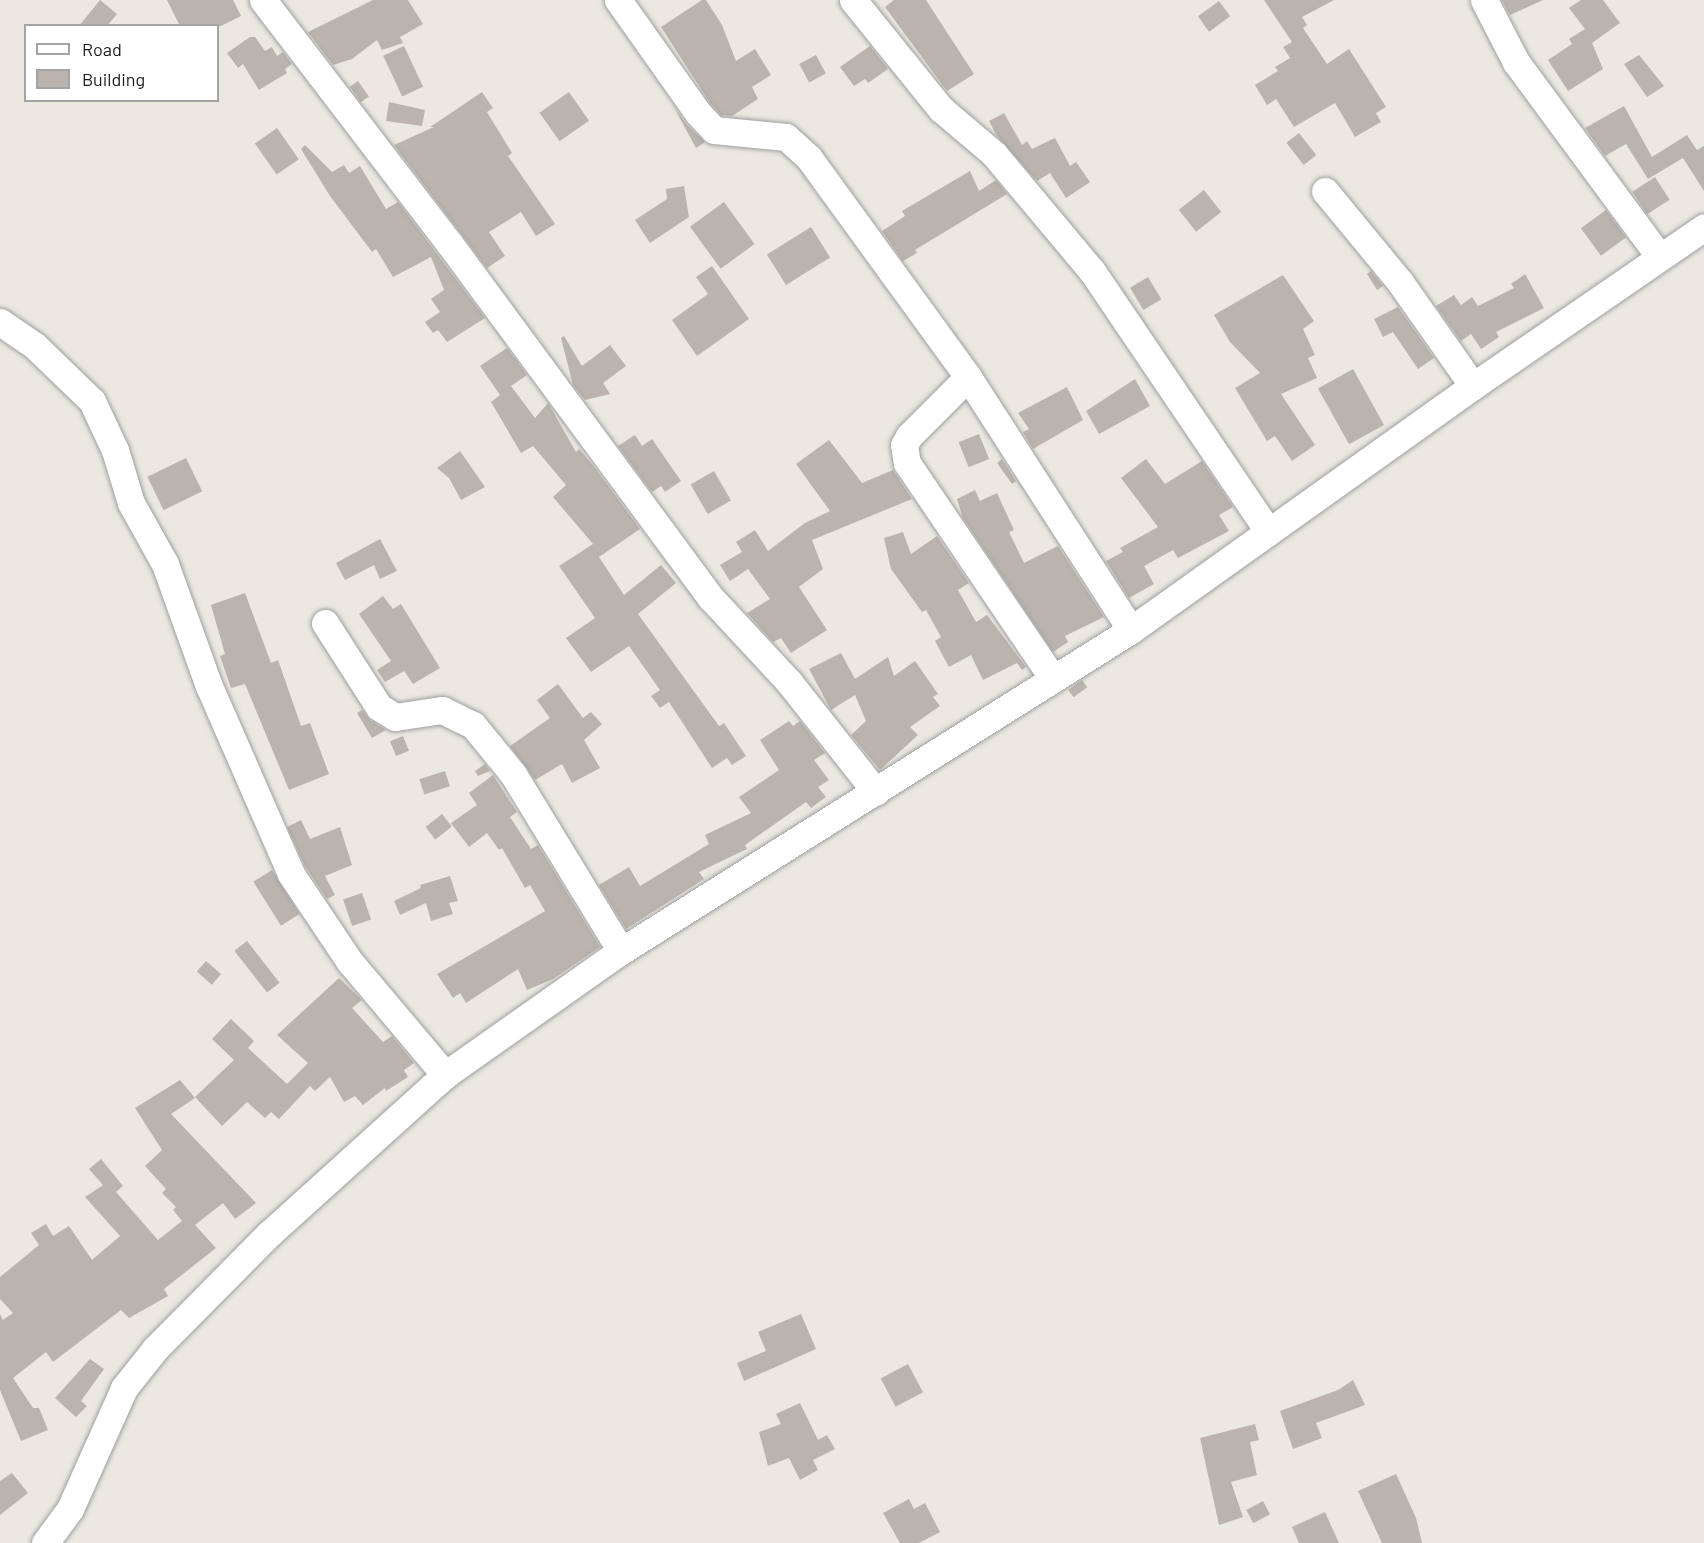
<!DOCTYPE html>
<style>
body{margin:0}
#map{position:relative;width:1704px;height:1543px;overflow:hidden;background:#ebe8e1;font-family:Barlow,sans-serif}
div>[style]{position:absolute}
.building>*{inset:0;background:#bbb4ae;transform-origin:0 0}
.roads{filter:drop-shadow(0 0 2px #9f9f9f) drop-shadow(0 0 2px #9f9f9f)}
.minor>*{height:27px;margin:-13.5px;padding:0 13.5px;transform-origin:13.5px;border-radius:13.5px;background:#fff}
span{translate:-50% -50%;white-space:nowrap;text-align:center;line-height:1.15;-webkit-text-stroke:6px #fff;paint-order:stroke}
.legend{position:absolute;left:24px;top:24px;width:195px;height:78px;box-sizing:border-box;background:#fff;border:2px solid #a4a4a4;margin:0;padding:8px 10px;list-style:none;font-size:18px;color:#1b1b1b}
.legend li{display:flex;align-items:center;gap:12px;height:30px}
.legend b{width:30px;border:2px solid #a4a4a4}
</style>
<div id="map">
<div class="building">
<div style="clip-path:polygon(100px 0,117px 14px,107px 26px,79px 26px)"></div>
<div style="clip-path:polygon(167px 0,233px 0,241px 16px,221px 26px,180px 26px)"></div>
<div style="clip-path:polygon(373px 0,408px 0,423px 24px,400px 37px,403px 43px,382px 50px,377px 40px,352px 59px,333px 65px,308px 32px)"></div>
<div style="clip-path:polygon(702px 0,706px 0,722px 25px,736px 61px,755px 49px,771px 75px,752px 87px,758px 99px,732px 116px,721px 115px,710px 103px,661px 27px)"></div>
<div style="clip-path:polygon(894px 0,926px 0,974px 74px,947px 91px,885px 7px)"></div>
<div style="clip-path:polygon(1264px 0,1334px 0,1302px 17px,1307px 25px,1303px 28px,1327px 64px,1349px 49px,1386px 107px,1376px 113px,1381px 122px,1355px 137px,1335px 103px,1294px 127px,1276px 99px,1267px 105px,1255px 85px,1278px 71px,1275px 67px,1290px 58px,1283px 47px,1292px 42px)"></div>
<div style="clip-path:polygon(1502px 0,1543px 0,1510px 15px)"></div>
<div style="clip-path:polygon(1581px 0,1603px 0,1620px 23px,1592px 43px,1603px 69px,1568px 91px,1548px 60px,1572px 44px,1569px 39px,1585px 29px,1569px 8px)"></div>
<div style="left:1219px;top:1px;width:19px;height:26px;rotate:54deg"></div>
<div style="clip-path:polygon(250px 37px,255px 37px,265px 51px,272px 47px,277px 56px,283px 52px,292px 64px,285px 69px,287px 73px,259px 90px,243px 64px,238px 68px,227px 53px)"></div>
<div style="left:404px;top:46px;width:45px;height:23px;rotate:65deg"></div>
<div style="clip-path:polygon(870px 46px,888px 69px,868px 83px,865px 79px,854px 86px,840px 67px)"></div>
<div style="left:816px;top:55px;width:21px;height:19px;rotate:62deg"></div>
<div style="clip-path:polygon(1639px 55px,1664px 86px,1647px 97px,1624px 64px)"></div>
<div style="left:358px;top:81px;width:19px;height:10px;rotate:55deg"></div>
<div style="clip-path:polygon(482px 92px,493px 108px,487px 112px,512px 153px,508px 156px,555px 224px,536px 236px,521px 212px,489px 232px,505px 256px,487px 268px,394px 145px,434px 127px,430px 127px)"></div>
<div style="left:569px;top:92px;width:35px;height:36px;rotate:55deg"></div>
<div style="clip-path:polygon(389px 102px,425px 110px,422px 126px,386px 121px)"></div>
<div style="clip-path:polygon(1624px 106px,1652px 157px,1687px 135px,1697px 150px,1704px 146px,1704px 191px,1683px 158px,1648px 179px,1626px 144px,1605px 156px,1585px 128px)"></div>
<div style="clip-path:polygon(674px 107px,686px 124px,705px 142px,696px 148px)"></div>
<div style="clip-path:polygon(1004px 113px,1022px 145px,1027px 141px,1032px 149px,1055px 138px,1070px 166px,1076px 162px,1090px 182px,1066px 198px,1050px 173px,1037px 181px,997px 136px,989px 121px)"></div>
<div style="left:277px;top:128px;width:38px;height:27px;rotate:55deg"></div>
<div style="left:1299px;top:133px;width:28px;height:16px;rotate:52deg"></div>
<div style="clip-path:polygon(305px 145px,332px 172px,344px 165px,349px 173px,360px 166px,386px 209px,398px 202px,485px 318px,447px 342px,438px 330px,433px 333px,425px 322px,440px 312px,431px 299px,444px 290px,431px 257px,393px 277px,376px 249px,372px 252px,330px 196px,301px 149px)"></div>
<div style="clip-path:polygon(970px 171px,979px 191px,996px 180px,1007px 194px,915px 250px,917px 253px,903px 261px,882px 231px,905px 216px,902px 211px)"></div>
<div style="left:1655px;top:177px;width:27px;height:27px;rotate:57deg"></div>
<div style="clip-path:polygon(684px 186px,689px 217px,650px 243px,635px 220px,667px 199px,666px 189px)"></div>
<div style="left:1204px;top:190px;width:28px;height:32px;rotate:52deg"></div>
<div style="left:724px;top:202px;width:52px;height:42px;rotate:54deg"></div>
<div style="left:1606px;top:210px;width:34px;height:31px;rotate:54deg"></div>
<div style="left:811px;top:227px;width:36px;height:52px;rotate:58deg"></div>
<div style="clip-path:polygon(712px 266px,749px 319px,697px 356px,672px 320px,708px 294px,696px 277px)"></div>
<div style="clip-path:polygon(1371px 271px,1383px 286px,1377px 290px,1367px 274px)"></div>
<div style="clip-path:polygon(1525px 274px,1544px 308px,1496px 332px,1499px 337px,1481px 349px,1471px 334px,1461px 341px,1436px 306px,1454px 295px,1461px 305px,1472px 297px,1478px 306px,1514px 288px,1511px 284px)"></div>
<div style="clip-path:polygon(1283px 275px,1314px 321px,1303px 329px,1315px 355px,1308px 358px,1317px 378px,1281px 394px,1315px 445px,1292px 461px,1275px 436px,1267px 441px,1235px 388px,1260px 373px,1230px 342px,1214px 315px)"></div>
<div style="left:1148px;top:277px;width:26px;height:21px;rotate:59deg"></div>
<div style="clip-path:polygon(1398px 307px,1434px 358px,1418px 369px,1393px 332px,1383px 337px,1374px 319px)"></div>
<div style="clip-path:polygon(564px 336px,582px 366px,610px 345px,626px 366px,603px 383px,610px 394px,585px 400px,573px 385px,561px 338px)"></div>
<div style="clip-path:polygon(507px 348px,527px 375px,511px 386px,535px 418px,548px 403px,576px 452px,579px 449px,592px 464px,640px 529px,599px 557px,624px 595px,661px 565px,676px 583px,638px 614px,719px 726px,724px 723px,746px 756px,732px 765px,727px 758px,712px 768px,669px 702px,660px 708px,651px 696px,660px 690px,629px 646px,591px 672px,566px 638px,595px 618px,559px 566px,593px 544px,553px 497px,566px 485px,533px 446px,521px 453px,491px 402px,500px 395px,480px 366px)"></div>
<div style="left:1353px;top:369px;width:64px;height:40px;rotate:61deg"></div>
<div style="clip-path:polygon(1135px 379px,1150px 406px,1099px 434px,1086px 411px)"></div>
<div style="clip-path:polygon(1067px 387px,1083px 420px,1033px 449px,1023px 432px,1029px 429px,1018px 413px)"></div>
<div style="left:979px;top:434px;width:27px;height:22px;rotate:68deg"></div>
<div style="clip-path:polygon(635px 435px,642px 446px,652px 439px,681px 481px,665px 492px,661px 486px,652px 492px,618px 446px)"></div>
<div style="clip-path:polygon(829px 440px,862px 483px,893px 470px,912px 499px,812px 540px,823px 569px,799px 587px,827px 630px,791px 653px,781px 638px,773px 642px,747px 613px,770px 599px,748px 569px,730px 581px,720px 565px,742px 552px,736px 542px,755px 530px,768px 551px,805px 523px,830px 511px,796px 464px)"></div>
<div style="clip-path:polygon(460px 451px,485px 487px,461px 500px,449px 478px,437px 468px)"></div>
<div style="left:186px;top:458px;width:37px;height:43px;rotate:64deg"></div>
<div style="clip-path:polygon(1002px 459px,1016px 481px,1012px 484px,997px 463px)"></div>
<div style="clip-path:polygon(1146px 459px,1165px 484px,1202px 461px,1233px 507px,1219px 515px,1229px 531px,1178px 558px,1173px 550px,1144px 566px,1154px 584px,1129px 598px,1106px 561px,1123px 552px,1120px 548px,1158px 527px,1121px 478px)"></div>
<div style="left:714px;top:471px;width:34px;height:27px;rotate:60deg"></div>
<div style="clip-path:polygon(975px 490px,980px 501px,997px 493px,1014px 530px,1009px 532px,1024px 563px,1058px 546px,1104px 617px,1065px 636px,1068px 642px,1053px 652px,963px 518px,957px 499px)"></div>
<div style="clip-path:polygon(903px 532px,911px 554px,937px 536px,969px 583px,958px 590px,976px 622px,987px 615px,1026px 667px,1022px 670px,1017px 663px,983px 680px,971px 655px,949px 667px,935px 641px,941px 637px,926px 610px,922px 612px,891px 569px,884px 538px)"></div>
<div style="clip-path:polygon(380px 539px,397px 571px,380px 579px,374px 565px,345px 580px,336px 563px)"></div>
<div style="clip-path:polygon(245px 593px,271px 663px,278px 660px,301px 726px,310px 723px,329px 774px,289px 790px,245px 684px,231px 688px,220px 656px,225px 654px,211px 605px)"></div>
<div style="clip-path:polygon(383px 596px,393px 609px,401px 604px,440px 668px,413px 684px,404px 671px,385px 682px,377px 670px,391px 661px,359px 614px)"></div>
<div style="clip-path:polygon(841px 653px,855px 679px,888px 657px,894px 676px,915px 661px,938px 694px,933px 697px,940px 706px,910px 727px,918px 735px,880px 770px,851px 735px,866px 721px,855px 695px,831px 710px,809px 669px)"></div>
<div style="left:1082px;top:680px;width:9px;height:17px;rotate:54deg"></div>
<div style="clip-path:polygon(558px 684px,583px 718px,591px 712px,602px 724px,584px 740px,600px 768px,572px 783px,562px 764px,535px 780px,510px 746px,550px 718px,537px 700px)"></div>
<div style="clip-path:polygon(362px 710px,370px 720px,386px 730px,372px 738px,357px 713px)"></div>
<div style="clip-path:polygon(789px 721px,793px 726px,800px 721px,825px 753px,814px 760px,829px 780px,818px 787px,826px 797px,811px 808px,806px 802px,745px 845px,747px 849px,699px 872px,704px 879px,626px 929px,599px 885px,629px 867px,640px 886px,709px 844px,705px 835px,751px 813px,739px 797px,779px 770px,760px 740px)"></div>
<div style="left:403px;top:736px;width:16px;height:14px;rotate:68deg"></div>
<div style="clip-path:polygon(485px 764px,490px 771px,478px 776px,475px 771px)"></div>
<div style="left:445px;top:771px;width:16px;height:27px;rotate:72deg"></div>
<div style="clip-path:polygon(493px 775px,517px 812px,510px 817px,531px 849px,538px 845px,600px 947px,553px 979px,527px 990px,518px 969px,466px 1003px,460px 993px,453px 998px,437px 974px,545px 911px,530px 885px,525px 888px,502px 848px,499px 850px,487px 833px,469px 847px,451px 823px,477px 805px,469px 793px)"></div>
<div style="left:442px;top:814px;width:16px;height:21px;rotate:52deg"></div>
<div style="clip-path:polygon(301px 820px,310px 839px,340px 827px,352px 865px,325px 876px,335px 895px,327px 899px,305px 866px,287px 827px)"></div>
<div style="left:272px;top:870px;width:52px;height:22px;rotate:58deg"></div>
<div style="clip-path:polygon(450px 876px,458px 901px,449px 903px,453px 914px,431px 921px,426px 903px,400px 915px,394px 901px,421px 888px,420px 885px)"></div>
<div style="left:362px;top:893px;width:28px;height:20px;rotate:71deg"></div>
<div style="left:247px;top:941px;width:53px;height:16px;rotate:52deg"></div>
<div style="left:206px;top:961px;width:20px;height:14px;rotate:41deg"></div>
<div style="clip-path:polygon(339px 978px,362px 1000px,352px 1008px,383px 1042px,392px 1036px,414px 1063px,404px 1070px,408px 1077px,386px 1091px,385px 1088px,363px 1105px,355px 1096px,344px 1102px,330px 1077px,315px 1091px,310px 1086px,279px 1119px,271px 1112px,265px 1118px,247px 1102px,222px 1126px,195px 1097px,234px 1060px,212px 1039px,231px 1019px,254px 1041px,248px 1048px,287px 1084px,308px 1063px,277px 1035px)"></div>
<div style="clip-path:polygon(180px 1080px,195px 1098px,171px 1114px,256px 1203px,235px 1219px,223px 1203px,195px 1225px,216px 1248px,164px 1289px,168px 1296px,129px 1318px,121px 1310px,53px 1362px,46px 1352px,13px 1378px,33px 1408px,39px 1408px,48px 1430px,21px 1441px,0 1390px,0 1314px,3px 1320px,13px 1313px,0 1299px,0 1277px,39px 1245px,31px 1233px,46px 1224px,53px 1236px,69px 1226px,92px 1260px,120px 1236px,85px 1197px,103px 1185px,89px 1169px,101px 1159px,123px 1186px,116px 1192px,158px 1240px,182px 1221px,173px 1210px,176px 1207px,162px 1193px,166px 1189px,145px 1166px,162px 1150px,135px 1108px)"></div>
<div style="clip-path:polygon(801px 1314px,816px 1349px,744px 1381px,737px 1363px,766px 1351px,758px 1332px)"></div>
<div style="clip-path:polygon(90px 1359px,104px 1369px,81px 1401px,87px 1406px,76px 1417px,55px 1398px)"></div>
<div style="left:908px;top:1364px;width:32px;height:31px;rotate:62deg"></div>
<div style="clip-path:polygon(1353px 1380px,1365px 1405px,1316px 1423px,1322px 1438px,1293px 1449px,1280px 1411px,1338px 1390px)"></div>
<div style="clip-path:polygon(800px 1403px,818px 1440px,827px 1435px,835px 1449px,813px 1460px,818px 1470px,800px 1480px,789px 1458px,768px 1466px,759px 1432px,781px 1424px,776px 1414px)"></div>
<div style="clip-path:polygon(1255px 1424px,1259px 1440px,1250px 1442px,1257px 1475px,1231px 1482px,1243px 1517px,1219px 1525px,1200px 1438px)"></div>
<div style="clip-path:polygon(12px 1473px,28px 1493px,0 1515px,0 1481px)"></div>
<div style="clip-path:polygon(1396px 1474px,1416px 1518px,1422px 1543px,1382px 1543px,1358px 1491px)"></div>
<div style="clip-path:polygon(909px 1499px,914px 1509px,925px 1503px,940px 1532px,919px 1543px,900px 1543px,883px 1513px)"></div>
<div style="left:1263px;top:1501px;width:15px;height:19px;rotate:62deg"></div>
<div style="clip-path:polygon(1325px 1512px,1339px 1543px,1299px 1543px,1292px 1527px)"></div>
</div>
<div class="roads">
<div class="minor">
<div style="left:263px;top:0;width:306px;rotate:52.6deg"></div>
<div style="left:449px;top:243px;width:441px;rotate:53.6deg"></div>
<div style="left:711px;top:598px;width:115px;rotate:47.1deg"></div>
<div style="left:789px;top:682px;width:140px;rotate:51.7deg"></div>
<div style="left:618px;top:0;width:138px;rotate:54.7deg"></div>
<div style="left:698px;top:113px;width:23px;rotate:47deg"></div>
<div style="left:714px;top:130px;width:72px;rotate:5.6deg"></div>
<div style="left:786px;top:137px;width:31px;rotate:42deg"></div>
<div style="left:809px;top:158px;width:271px;rotate:54deg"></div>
<div style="left:968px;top:377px;width:301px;rotate:57.2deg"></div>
<div style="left:853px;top:0;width:140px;rotate:51.1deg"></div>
<div style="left:941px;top:109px;width:70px;rotate:40.3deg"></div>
<div style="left:994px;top:154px;width:153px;rotate:50.1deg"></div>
<div style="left:1092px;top:271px;width:315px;rotate:55.9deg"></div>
<div style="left:1484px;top:0;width:70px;rotate:62.7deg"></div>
<div style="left:1516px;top:62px;width:242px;rotate:53.6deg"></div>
<div style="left:1325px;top:191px;width:118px;rotate:50.5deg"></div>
<div style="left:1400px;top:282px;width:127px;rotate:54.9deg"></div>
<div style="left:0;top:322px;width:42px;rotate:34.4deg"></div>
<div style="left:35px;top:346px;width:79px;rotate:44deg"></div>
<div style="left:92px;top:401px;width:54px;rotate:64.9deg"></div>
<div style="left:115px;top:450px;width:55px;rotate:73.2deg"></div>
<div style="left:131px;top:503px;width:70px;rotate:60.9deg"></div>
<div style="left:165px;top:564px;width:130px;rotate:70.2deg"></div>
<div style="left:209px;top:686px;width:205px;rotate:66.4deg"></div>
<div style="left:291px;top:874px;width:106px;rotate:56.2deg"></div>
<div style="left:350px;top:962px;width:148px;rotate:49.9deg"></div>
<div style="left:968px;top:377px;width:83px;rotate:135deg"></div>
<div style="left:909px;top:436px;width:10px;rotate:119deg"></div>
<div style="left:904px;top:445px;width:18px;rotate:81deg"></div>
<div style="left:907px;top:463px;width:261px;rotate:55.9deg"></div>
<div style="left:325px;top:623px;width:100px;rotate:57.3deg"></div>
<div style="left:379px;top:707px;width:19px;rotate:32deg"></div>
<div style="left:395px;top:717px;width:48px;rotate:-8.5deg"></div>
<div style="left:442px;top:710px;width:34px;rotate:26deg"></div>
<div style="left:473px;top:725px;width:63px;rotate:50.8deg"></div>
<div style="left:513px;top:774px;width:207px;rotate:58.6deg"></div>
<div style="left:45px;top:1543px;width:42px;rotate:-53.7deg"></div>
<div style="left:70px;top:1509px;width:133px;rotate:-65.9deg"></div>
<div style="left:124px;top:1388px;width:50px;rotate:-51.5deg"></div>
<div style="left:155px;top:1349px;width:162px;rotate:-45.3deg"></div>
<div style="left:269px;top:1234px;width:237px;rotate:-42.1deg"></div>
<div style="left:445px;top:1075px;width:215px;rotate:-35.2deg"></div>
<div style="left:621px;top:951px;width:603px;rotate:-32.19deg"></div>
<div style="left:1131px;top:630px;width:420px;rotate:-35.5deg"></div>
<div style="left:1473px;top:386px;width:280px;rotate:-34.5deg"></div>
</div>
</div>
<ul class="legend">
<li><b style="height:8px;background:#fff"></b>Road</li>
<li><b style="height:16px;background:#bbb4ae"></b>Building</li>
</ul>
</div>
